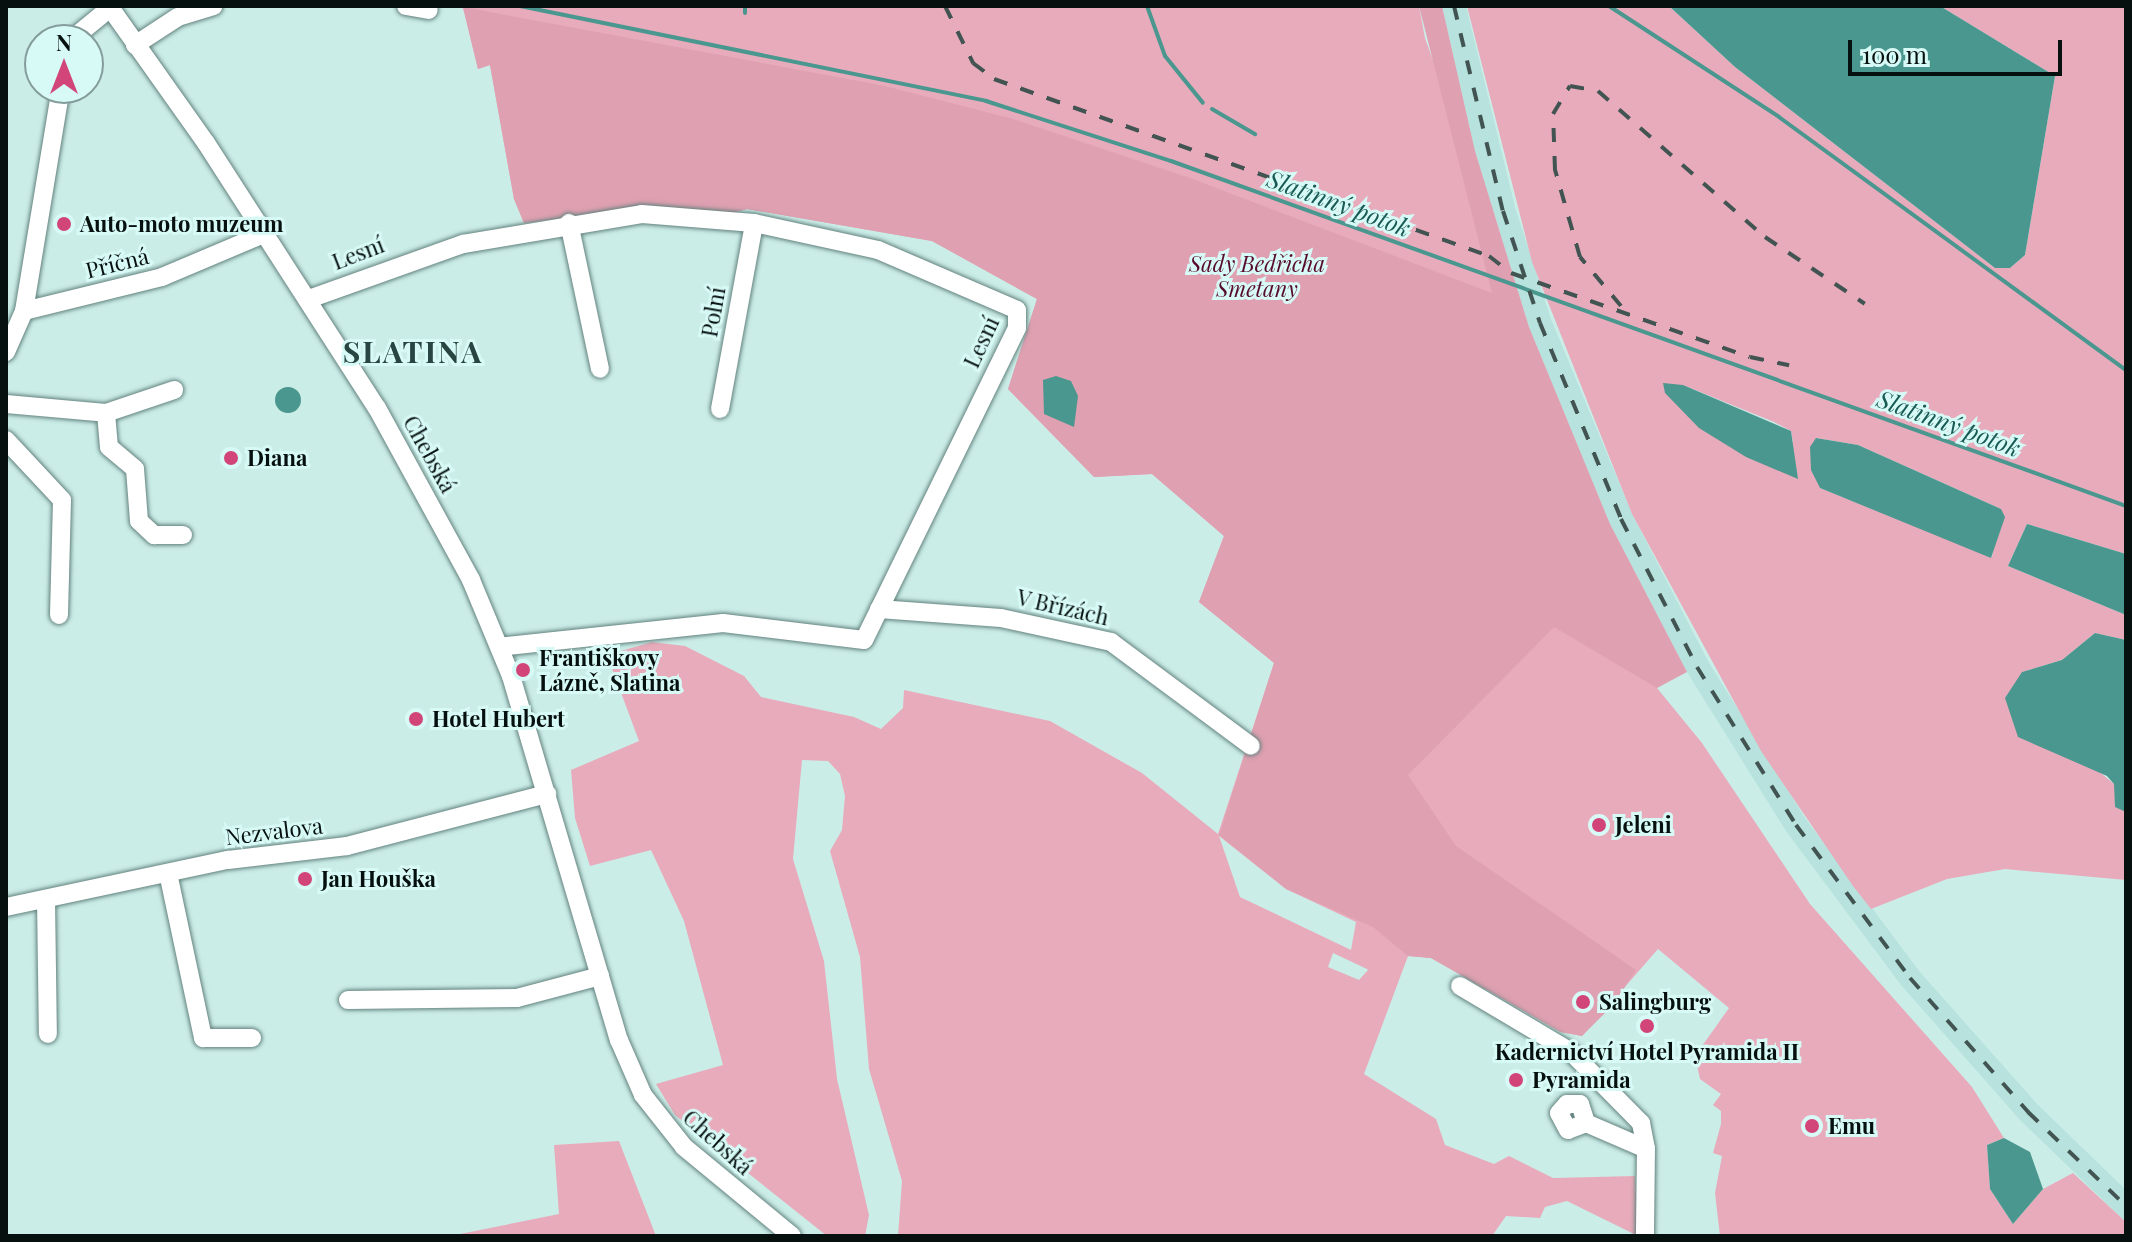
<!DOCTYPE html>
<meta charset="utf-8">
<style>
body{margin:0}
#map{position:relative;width:2132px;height:1242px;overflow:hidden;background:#cbede8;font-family:"Playfair Display",serif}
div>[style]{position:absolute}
.built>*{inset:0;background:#b7e2dd}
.green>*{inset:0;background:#e8abbb}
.forest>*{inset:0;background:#dfa0b1}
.water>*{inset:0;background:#4a978f}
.round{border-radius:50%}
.stream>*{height:4px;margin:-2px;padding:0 2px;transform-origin:2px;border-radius:2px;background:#4a978f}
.roads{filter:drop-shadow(0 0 2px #63827e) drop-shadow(0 0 2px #63827e)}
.minor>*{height:18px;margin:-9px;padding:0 9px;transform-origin:9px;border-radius:9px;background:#fff}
.rail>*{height:4px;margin-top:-2px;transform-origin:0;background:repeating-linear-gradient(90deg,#425452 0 14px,transparent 0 28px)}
.dots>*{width:22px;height:22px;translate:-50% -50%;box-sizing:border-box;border:4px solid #d8faf6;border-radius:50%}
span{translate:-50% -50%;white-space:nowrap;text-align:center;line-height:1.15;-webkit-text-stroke:6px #d8faf6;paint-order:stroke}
.poi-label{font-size:22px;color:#05100f;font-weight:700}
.left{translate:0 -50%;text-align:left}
.street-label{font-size:22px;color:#05100f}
.park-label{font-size:22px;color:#560b2a;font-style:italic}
.water-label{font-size:24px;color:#185a54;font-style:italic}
.district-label{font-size:30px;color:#284541;font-weight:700;letter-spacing:2px}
.frame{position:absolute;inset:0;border:8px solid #05100f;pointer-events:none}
.north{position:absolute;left:24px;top:24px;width:80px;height:80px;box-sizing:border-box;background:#d8faf6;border:2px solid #849c9a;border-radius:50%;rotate:0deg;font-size:22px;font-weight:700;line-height:32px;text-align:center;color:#05100f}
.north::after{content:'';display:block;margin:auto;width:28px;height:36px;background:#d14578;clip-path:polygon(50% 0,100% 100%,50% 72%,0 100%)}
.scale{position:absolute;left:1848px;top:40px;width:214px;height:36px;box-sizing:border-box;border:4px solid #05100f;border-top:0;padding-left:10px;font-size:24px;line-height:28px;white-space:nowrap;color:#05100f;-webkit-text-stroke:6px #d8faf6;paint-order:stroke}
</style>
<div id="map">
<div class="built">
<div style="clip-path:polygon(1442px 6px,1466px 6px,1515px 207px,1551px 319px,1632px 514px,1708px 661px,1805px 818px,1919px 971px,2037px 1104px,2126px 1190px,2126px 1222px,2020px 1120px,1901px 985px,1786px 831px,1687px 672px,1610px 524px,1529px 327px,1475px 151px)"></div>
</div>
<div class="green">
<div style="clip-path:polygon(evenodd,456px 6px,1419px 6px,1425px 38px,1657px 688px,1702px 743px,1810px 904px,1972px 1087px,2004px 1138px,1987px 1145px,1990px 1189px,2013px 1224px,2043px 1189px,2073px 1173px,2126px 1222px,2126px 1236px,1720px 1236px,1715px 1193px,1722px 1156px,1713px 1153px,1721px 1124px,1721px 1111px,1713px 1105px,1721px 1094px,1700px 1079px,1695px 1056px,1729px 1008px,1658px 949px,1582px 1036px,1560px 1032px,1431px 958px,1408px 956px,1364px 1074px,1436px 1119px,1445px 1145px,1494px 1164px,1509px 1156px,1553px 1178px,1635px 1176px,1638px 1236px,1567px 1201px,1545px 1207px,1540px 1218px,1506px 1216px,1492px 1236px,898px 1236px,902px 1181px,869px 1069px,860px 957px,830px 851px,842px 830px,845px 796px,840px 774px,828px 761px,802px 760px,793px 859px,824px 961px,837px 1079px,869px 1215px,865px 1236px,827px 1236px,675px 1115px,656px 1084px,723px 1065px,684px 921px,651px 850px,590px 866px,575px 818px,571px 770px,639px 741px,607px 655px,652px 642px,685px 646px,744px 676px,761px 697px,854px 717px,881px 729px,903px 708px,904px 690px,1050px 721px,1142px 773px,1218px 834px,1274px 663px,1199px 602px,1224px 536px,1152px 474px,1094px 477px,1008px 389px,1037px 299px,932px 241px,747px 209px,729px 214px,646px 208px,524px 223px,514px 199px,490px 65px,478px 69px,463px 8px,456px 6px,1219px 836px,1286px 889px,1356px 922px,1351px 950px,1240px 897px,1219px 836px,456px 6px,1333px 953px,1367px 969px,1368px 970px,1359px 980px,1328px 967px,1333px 953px)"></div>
<div style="clip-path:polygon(evenodd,1467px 6px,1669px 6px,1735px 67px,1995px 268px,2010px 268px,2025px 255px,2055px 76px,1940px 6px,2126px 6px,2126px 554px,2027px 524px,2008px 566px,2126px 615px,2126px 640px,2095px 633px,2062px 660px,2022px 672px,2019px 737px,2096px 769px,2114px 784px,2126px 812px,2126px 880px,2005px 869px,1947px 879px,1871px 909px,1853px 886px,1761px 751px,1632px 514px,1532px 262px,1467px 6px,1683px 385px,1774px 422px,1791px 431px,1793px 442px,1683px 385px,1467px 6px,1816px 438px,1858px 445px,2001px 509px,1992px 557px,1820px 488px,1816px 438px)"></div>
<div style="clip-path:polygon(619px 1141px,656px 1236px,450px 1236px,559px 1214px,554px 1145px)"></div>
</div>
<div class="forest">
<div style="clip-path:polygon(1419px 6px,1442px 6px,1475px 151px,1529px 327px,1610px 524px,1687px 672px,1657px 688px,1554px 627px,1408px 775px,1456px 846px,1636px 970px,1613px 1005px,1582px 1036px,1561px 1032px,1431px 958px,1408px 956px,1373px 927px,1286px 889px,1219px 835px,1274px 663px,1199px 602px,1224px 536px,1152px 474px,1094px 477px,1008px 389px,1037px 299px,932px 241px,747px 209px,729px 214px,646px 208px,524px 223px,514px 199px,490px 65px,478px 69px,463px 7px,885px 86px,1013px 119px,1190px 178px,1492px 293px)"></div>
</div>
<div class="water">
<div style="clip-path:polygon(1669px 6px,1940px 6px,2055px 76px,2025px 255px,2010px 268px,1995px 268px,1735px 67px)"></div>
<div style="clip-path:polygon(1056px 376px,1071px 381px,1078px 396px,1074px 427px,1044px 414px,1043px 380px)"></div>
<div style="clip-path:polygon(1663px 383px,1683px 385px,1791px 431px,1798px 479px,1746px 457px,1699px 428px,1665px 393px)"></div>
<div class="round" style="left:275px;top:387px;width:26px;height:26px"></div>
<div style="clip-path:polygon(1816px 438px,1858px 445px,2001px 509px,2005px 517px,1991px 558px,1820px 488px,1811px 470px,1810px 447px)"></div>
<div style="clip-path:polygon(2027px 524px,2126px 554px,2126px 615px,2008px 566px)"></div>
<div style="clip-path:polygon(2095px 633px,2126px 640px,2126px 812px,2115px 807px,2114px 784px,2107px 776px,2018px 737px,2005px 698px,2022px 672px,2062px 660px)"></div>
<div style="clip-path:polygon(2004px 1138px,2030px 1152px,2043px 1189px,2013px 1224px,1990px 1189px,1987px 1145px)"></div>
</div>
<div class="stream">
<div style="left:520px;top:6px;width:476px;rotate:11.5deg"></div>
<div style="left:986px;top:101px;width:194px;rotate:18deg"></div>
<div style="left:1171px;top:161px;width:1015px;rotate:19.86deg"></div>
<div style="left:745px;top:6px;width:7px;rotate:90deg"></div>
<div style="left:1147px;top:6px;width:53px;rotate:70.2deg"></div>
<div style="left:1165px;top:56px;width:60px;rotate:51deg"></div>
<div style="left:1609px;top:6px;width:203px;rotate:33.1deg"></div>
<div style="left:1779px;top:117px;width:429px;rotate:36.1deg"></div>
<div style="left:1212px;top:109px;width:50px;rotate:30.2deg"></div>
</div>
<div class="roads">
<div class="minor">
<div style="left:109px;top:6px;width:168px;rotate:54.7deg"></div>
<div style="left:206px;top:143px;width:315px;rotate:57.2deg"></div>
<div style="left:377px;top:408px;width:196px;rotate:61.3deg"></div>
<div style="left:471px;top:580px;width:104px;rotate:67.4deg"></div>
<div style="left:511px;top:676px;width:380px;rotate:73.5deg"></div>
<div style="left:619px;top:1040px;width:60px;rotate:66.4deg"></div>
<div style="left:643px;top:1095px;width:66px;rotate:51.7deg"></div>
<div style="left:684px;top:1147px;width:140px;rotate:39.5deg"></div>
<div style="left:406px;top:6px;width:23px;rotate:10deg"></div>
<div style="left:71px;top:40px;width:50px;rotate:-39.4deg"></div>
<div style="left:135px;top:45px;width:51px;rotate:-33.1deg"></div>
<div style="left:178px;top:17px;width:37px;rotate:-17deg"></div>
<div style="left:569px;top:223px;width:149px;rotate:78deg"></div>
<div style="left:309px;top:299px;width:164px;rotate:-19.7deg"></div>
<div style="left:463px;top:244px;width:181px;rotate:-9.5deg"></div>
<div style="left:642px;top:214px;width:112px;rotate:4.6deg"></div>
<div style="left:754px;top:223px;width:127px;rotate:12.3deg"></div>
<div style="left:878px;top:250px;width:151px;rotate:23.3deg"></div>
<div style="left:1017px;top:310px;width:18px;rotate:90deg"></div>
<div style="left:1017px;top:328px;width:347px;rotate:116.1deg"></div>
<div style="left:864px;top:640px;width:142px;rotate:-173.1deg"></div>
<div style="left:723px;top:623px;width:224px;rotate:173.9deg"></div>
<div style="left:24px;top:311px;width:142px;rotate:-13.8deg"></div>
<div style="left:162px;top:277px;width:111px;rotate:-22.9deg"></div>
<div style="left:6px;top:352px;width:45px;rotate:-66.3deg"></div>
<div style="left:24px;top:311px;width:226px;rotate:-80.6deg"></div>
<div style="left:6px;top:404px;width:100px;rotate:5.1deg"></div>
<div style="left:106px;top:413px;width:34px;rotate:85deg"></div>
<div style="left:109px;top:447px;width:34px;rotate:40deg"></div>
<div style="left:135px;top:469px;width:52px;rotate:85.6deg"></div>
<div style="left:139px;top:521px;width:21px;rotate:43deg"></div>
<div style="left:154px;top:535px;width:29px"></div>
<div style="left:720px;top:409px;width:189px;rotate:-79.6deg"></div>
<div style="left:106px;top:413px;width:72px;rotate:-18.7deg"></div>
<div style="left:6px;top:440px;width:82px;rotate:47deg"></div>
<div style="left:62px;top:500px;width:115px;rotate:91.5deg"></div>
<div style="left:879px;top:609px;width:122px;rotate:4.2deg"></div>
<div style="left:1001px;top:618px;width:113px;rotate:12.3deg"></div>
<div style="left:1111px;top:642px;width:174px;rotate:36.6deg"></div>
<div style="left:168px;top:873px;width:169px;rotate:78deg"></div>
<div style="left:203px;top:1038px;width:49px"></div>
<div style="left:46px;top:899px;width:135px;rotate:89.2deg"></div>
<div style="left:6px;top:907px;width:227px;rotate:-12deg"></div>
<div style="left:228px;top:860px;width:120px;rotate:-6.7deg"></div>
<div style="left:347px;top:846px;width:207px;rotate:-14.6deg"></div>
<div style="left:1460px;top:986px;width:129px;rotate:30.7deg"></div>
<div style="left:1571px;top:1052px;width:100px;rotate:45.4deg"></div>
<div style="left:1641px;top:1123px;width:26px;rotate:79deg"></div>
<div style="left:1646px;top:1149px;width:87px;rotate:90.7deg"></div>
<div style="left:348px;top:1000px;width:169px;rotate:-0.7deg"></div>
<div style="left:517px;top:998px;width:86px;rotate:-14.8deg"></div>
<div style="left:1586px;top:1123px;width:19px;rotate:159deg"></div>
<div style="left:1568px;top:1130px;width:19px;rotate:-118deg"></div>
<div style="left:1559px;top:1113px;width:12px;rotate:-48deg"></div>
<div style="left:1567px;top:1104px;width:13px"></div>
<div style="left:1580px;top:1104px;width:20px;rotate:72deg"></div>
<div style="left:1586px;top:1123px;width:65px;rotate:23.4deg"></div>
</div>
</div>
<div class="rail">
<div style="left:945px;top:6px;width:64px;rotate:63.8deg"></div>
<div style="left:973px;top:63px;width:26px;rotate:37deg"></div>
<div style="left:994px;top:79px;width:526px;rotate:19.68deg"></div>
<div style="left:1489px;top:256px;width:28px;rotate:38deg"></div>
<div style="left:1511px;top:273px;width:253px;rotate:19.4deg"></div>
<div style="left:1750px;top:357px;width:40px;rotate:12deg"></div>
<div style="left:1454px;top:6px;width:211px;rotate:76.6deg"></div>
<div style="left:1503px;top:211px;width:118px;rotate:71.7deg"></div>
<div style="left:1540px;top:323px;width:212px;rotate:67.5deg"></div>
<div style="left:1621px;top:519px;width:166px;rotate:62.8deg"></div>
<div style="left:1697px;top:667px;width:186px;rotate:57.9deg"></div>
<div style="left:1796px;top:825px;width:191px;rotate:53.3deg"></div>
<div style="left:1910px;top:978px;width:179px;rotate:48.6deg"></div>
<div style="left:2028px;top:1112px;width:136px;rotate:43.8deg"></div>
<div style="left:1621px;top:306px;width:64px;rotate:-129.9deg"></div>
<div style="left:1580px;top:257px;width:91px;rotate:-106deg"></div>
<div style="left:1555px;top:170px;width:56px;rotate:-92deg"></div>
<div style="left:1553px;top:114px;width:33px;rotate:-59deg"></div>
<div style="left:1570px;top:86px;width:28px;rotate:10deg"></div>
<div style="left:1598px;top:91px;width:222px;rotate:41.2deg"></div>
<div style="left:1765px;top:237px;width:120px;rotate:33.8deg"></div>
</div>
<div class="dots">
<div style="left:64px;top:224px;background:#d14578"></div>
<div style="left:231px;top:458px;background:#d14578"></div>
<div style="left:523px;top:670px;background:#d14578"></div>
<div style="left:416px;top:719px;background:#d14578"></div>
<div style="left:1599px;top:825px;background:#d14578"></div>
<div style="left:305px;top:879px;background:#d14578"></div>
<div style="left:1583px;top:1002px;background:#d14578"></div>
<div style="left:1647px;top:1026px;background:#d14578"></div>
<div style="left:1516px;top:1080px;background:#d14578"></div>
<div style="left:1812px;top:1126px;background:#d14578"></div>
</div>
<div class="poi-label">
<span class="left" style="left:80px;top:224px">Auto-moto muzeum</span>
<span class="left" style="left:247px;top:458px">Diana</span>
<span class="left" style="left:539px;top:670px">Františkovy<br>Lázně, Slatina</span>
<span class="left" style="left:432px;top:719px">Hotel Hubert</span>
<span class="left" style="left:1615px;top:825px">Jeleni</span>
<span class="left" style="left:321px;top:879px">Jan Houška</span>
<span class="left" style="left:1599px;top:1002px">Salingburg</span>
<span style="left:1647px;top:1052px">Kadernictví Hotel Pyramida II</span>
<span class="left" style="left:1532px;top:1080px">Pyramida</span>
<span class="left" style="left:1828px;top:1126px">Emu</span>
</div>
<div class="street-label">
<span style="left:358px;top:253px;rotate:-21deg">Lesní</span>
<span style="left:117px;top:263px;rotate:-14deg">Příčná</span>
<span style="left:713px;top:312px;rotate:-80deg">Polní</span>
<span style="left:981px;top:342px;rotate:-65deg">Lesní</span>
<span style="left:430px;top:454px;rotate:61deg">Chebská</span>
<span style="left:1063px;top:607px;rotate:13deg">V Břízách</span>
<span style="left:274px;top:831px;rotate:-7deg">Nezvalova</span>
<span style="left:718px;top:1142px;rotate:42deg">Chebská</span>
</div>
<div class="park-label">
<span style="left:1257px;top:276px">Sady Bedřicha<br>Smetany</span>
</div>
<div class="water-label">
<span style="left:1339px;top:203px;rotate:20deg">Slatinný potok</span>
<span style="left:1949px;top:423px;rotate:20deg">Slatinný potok</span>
</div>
<div class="district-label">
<span style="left:413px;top:351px">SLATINA</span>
</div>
<div class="frame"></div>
<div class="north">N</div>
<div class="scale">100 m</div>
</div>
